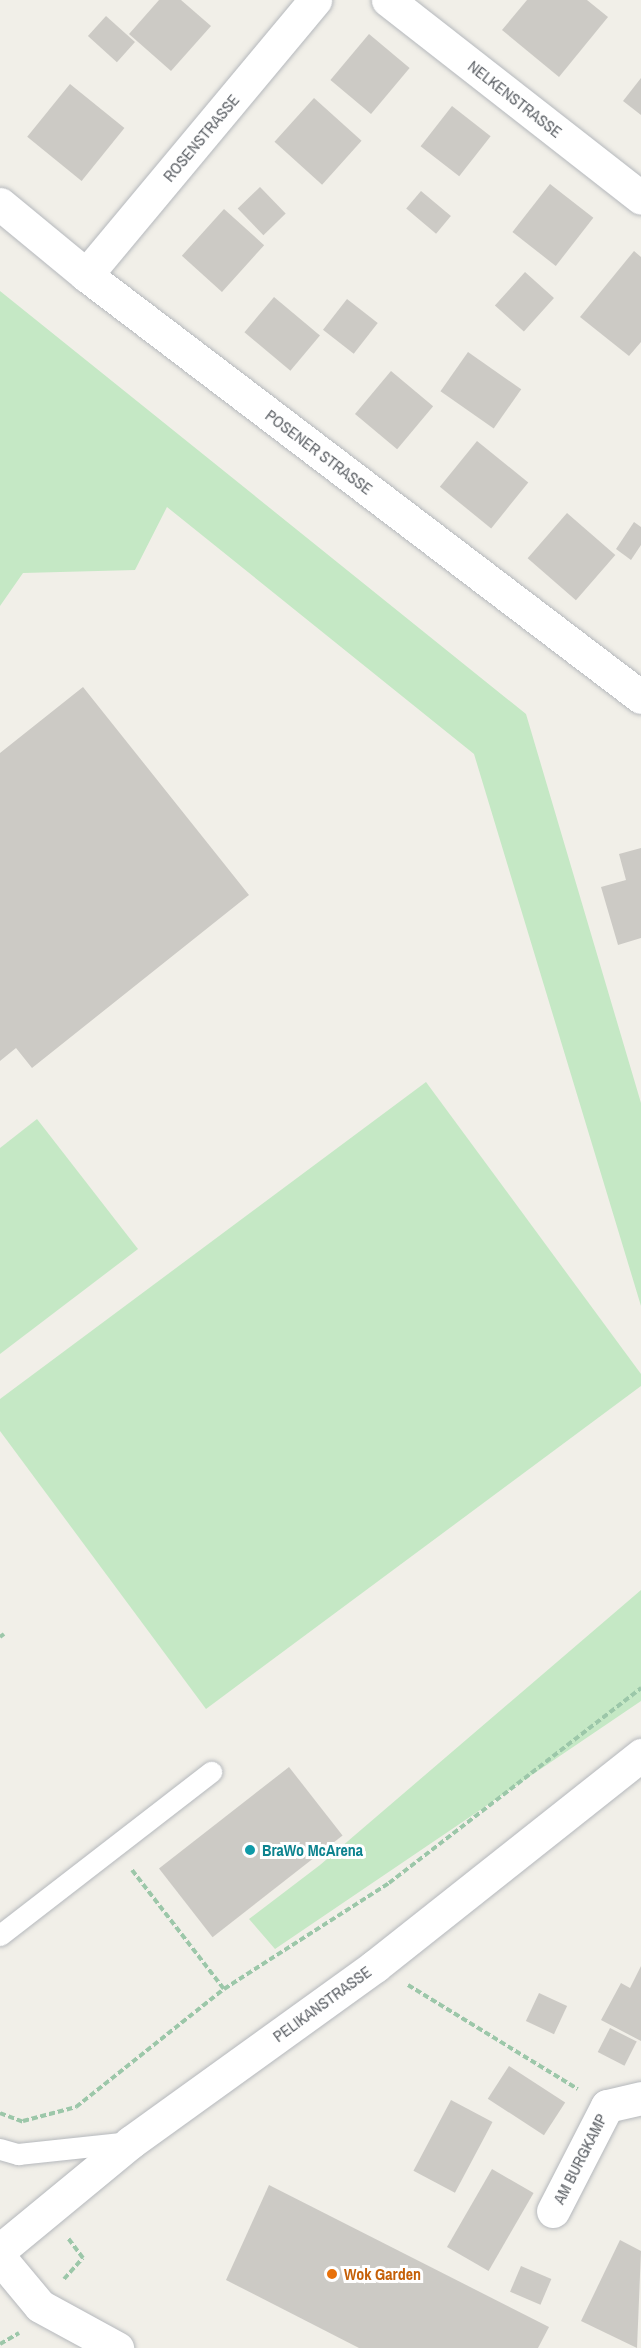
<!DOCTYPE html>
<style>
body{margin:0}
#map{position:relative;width:641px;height:2348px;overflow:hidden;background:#f1efe8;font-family:"Archivo Narrow",sans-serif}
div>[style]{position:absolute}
.green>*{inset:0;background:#c5e8c5}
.building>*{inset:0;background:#cccac5;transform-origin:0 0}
.path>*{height:4px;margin-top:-2px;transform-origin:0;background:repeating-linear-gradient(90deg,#9cc7a9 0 6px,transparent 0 9px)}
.roads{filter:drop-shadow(0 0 2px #b5b8bc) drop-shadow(0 0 2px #b5b8bc)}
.lane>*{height:21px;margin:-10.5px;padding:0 10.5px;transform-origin:10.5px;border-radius:10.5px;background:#fff}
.street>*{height:33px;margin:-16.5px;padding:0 16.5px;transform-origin:16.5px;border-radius:16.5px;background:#fff}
.secondary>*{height:33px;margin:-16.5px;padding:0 16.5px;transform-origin:16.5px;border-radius:16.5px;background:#fff}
.dots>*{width:16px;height:16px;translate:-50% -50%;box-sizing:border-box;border:3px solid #fff;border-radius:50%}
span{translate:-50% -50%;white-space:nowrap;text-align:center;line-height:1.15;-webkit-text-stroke:6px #fff;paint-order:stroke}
.street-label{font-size:16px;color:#5f6368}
.culture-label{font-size:16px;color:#0d838f;font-weight:700}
.left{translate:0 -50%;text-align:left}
.food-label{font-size:16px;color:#c56008;font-weight:700}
</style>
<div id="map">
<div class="green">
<div style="clip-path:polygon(0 291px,526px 714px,641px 1103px,641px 1306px,474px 754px,167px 507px,135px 570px,23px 573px,0 606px)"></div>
<div style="clip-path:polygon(426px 1082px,641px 1374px,641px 1386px,206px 1709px,0 1431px,0 1399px)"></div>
<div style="clip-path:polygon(37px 1119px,138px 1249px,0 1354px,0 1148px)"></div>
<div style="clip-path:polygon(641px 1590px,641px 1701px,275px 1949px,249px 1919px,320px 1865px)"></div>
</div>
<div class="building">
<div style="clip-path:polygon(159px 0,181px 0,211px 26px,171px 71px,129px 34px)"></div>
<div style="clip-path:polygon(527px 0,587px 0,608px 17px,559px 77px,502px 30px)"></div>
<div style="left:106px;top:16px;width:39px;height:27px;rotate:42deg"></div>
<div style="left:369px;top:34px;width:53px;height:60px;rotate:40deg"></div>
<div style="clip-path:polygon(641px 78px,641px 115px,623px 101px)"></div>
<div style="left:70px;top:84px;width:70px;height:68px;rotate:39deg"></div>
<div style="left:314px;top:98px;width:64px;height:59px;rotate:42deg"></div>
<div style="left:452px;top:106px;width:49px;height:51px;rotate:38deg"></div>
<div style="left:550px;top:184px;width:55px;height:61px;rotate:38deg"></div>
<div style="left:260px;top:187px;width:37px;height:31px;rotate:46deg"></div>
<div style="left:421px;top:191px;width:39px;height:23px;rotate:40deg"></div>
<div style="left:224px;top:209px;width:54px;height:63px;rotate:42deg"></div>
<div style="clip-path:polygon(634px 251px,641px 257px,641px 342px,629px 356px,580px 317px)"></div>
<div style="left:525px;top:272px;width:39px;height:45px;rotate:42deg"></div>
<div style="left:274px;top:297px;width:60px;height:46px;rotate:40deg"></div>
<div style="left:347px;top:299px;width:39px;height:39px;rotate:38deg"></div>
<div style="left:468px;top:352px;width:65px;height:48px;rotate:35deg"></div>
<div style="left:391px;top:371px;width:55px;height:56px;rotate:40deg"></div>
<div style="left:477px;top:441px;width:66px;height:59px;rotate:39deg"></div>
<div style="left:567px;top:513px;width:64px;height:60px;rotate:41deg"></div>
<div style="clip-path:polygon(634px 522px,641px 527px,641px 545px,631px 560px,616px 549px)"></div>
<div style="clip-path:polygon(83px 687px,249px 895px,32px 1068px,16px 1048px,0 1061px,0 753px)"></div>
<div style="clip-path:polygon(641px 848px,641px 938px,618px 945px,601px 887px,626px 880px,619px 854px)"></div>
<div style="left:289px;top:1767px;width:87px;height:165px;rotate:52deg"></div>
<div style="clip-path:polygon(641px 1966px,641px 2041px,601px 2020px,621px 1983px,630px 1988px)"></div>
<div style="left:539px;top:1993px;width:31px;height:31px;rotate:25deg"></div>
<div style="left:610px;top:2028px;width:30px;height:27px;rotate:27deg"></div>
<div style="left:509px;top:2066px;width:67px;height:39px;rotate:33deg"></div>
<div style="left:451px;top:2100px;width:47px;height:80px;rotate:28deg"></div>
<div style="left:492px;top:2169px;width:48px;height:90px;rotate:30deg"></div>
<div style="clip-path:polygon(269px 2185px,549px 2327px,538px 2348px,359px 2348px,226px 2280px)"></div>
<div style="clip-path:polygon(620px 2240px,641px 2251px,637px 2348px,581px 2321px)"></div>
<div style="left:521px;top:2266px;width:33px;height:28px;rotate:23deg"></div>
</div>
<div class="path">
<div style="left:0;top:1637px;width:5px;rotate:-37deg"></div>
<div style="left:132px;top:1870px;width:150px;rotate:52.3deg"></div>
<div style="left:408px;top:1985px;width:199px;rotate:31.5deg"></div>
<div style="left:0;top:2113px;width:25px;rotate:21deg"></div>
<div style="left:23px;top:2121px;width:55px;rotate:-14.8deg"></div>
<div style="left:76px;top:2107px;width:189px;rotate:-38.6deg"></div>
<div style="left:224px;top:1989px;width:196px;rotate:-32.7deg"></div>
<div style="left:389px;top:1883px;width:319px;rotate:-37.7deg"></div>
<div style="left:64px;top:2279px;width:28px;rotate:-48deg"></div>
<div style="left:83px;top:2258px;width:25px;rotate:-127deg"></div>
<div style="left:0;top:2344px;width:22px;rotate:-30deg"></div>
</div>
<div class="roads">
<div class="lane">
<div style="left:0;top:1935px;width:267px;rotate:-37.7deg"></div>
<div style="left:0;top:2149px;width:19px;rotate:16deg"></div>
<div style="left:18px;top:2154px;width:113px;rotate:-6.1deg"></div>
</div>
<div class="street">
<div style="left:388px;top:0;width:321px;rotate:38deg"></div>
<div style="left:0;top:204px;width:112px;rotate:39.5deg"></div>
<div style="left:86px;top:275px;width:697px;rotate:37.25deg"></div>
<div style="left:86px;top:275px;width:358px;rotate:-50.2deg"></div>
<div style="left:553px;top:2211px;width:118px;rotate:-62.8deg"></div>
<div style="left:607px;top:2106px;width:35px;rotate:-13deg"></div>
<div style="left:0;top:2258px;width:62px;rotate:50.2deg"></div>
<div style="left:40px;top:2306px;width:88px;rotate:28.6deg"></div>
</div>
<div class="secondary">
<div style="left:0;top:2250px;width:170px;rotate:-39.5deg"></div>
<div style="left:131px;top:2142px;width:301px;rotate:-35.8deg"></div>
<div style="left:375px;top:1966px;width:340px;rotate:-38.4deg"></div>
</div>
</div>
<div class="dots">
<div style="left:250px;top:1850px;background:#0f9aa8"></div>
<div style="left:332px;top:2274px;background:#e8710a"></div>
</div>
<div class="street-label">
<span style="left:515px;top:99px;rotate:38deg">NELKENSTRASSE</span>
<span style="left:201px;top:138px;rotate:-50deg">ROSENSTRASSE</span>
<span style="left:319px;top:452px;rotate:37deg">POSENER STRASSE</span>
<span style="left:322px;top:2004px;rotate:-36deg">PELIKANSTRASSE</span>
<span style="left:580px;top:2159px;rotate:-63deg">AM BURGKAMP</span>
</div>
<div class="culture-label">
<span class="left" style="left:262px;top:1850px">BraWo McArena</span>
</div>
<div class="food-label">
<span class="left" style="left:344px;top:2274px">Wok Garden</span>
</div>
</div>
